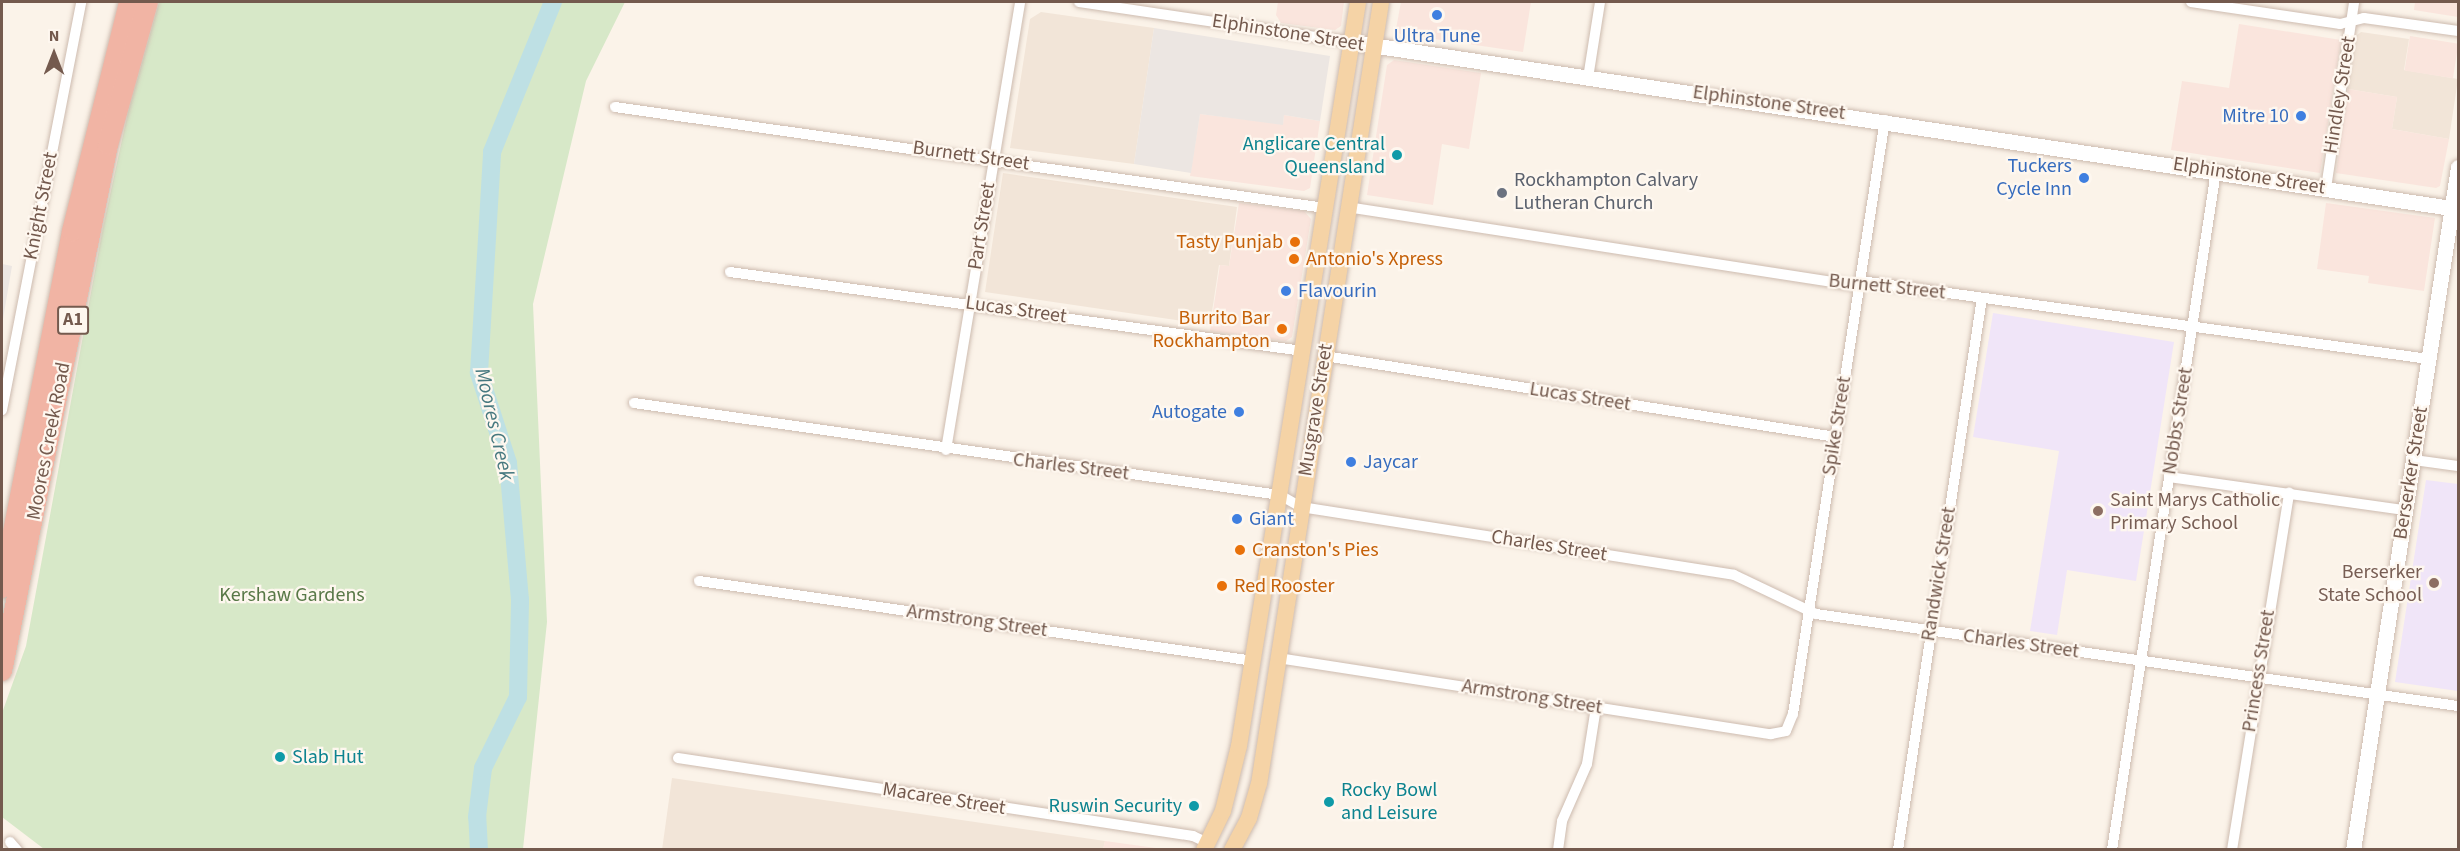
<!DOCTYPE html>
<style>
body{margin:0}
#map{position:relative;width:2460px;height:851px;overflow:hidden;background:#fbf3e9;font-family:"Source Sans 3",sans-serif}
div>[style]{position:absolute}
.residential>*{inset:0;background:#f2e5d8}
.commercial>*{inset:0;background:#fae5dd;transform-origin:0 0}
.industrial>*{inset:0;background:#ece6e2}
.education>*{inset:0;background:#f0e5f8}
.green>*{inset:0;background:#d7e8c8}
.river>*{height:18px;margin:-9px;padding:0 9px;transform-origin:9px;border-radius:9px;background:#bee0e4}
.roads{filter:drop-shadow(0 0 2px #cdbbaf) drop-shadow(0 0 2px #cdbbaf)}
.street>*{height:10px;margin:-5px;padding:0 5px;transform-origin:5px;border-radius:5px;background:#fff}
.secondary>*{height:15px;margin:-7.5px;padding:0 7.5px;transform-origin:7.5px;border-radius:7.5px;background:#fff}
.primary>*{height:16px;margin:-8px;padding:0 8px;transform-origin:8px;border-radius:8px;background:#f5d3a6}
.highway>*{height:20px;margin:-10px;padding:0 10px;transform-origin:10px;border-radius:10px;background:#f1b4a4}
.dots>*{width:16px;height:16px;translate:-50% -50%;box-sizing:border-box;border:3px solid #fef7ef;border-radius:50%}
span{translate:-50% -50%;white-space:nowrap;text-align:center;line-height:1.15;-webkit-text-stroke:4.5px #fef7ef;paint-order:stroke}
.shield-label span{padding:2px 4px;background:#fef7ef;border:2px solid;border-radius:4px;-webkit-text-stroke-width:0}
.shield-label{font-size:18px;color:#745a4e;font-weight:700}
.street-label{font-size:20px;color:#745a4e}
.shop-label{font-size:20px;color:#366cbe}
.right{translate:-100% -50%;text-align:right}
.left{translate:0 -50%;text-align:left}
.culture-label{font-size:20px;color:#0d838f}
.worship-label{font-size:20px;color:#5b616d}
.food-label{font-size:20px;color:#c56008}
.education-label{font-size:20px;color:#785e54}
.park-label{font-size:20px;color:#587847}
.water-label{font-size:21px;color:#46787f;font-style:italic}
.frame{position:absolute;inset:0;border:3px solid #745a4e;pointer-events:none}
.north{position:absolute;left:24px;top:24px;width:60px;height:60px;-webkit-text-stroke:4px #fef7ef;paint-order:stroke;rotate:0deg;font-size:16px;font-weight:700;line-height:24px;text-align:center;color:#745a4e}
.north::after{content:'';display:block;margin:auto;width:21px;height:27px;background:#745a4e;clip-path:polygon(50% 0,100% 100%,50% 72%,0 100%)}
</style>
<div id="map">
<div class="residential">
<div style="clip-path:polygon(1041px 12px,1154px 28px,1134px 164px,1010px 148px,1030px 19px)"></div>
<div style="clip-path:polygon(2361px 32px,2409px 39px,2404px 70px,2458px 79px,2449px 139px,2392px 129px,2397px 97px,2348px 89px,2357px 35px)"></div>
<div style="clip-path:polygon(1003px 173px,1237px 207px,1229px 266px,1219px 265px,1210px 325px,985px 292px)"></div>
<div style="clip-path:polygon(672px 778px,1105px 841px,1103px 850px,662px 850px)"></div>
</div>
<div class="commercial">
<div style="clip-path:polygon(1278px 2px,1344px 2px,1341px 26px,1335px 30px,1281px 23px,1276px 15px)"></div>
<div style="clip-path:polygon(1401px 2px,1531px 2px,1523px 52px,1400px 34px,1396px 29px)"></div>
<div style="clip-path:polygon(2415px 2px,2458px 2px,2458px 17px,2414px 10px)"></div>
<div style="clip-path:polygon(2239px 24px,2341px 40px,2320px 173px,2171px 150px,2182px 81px,2229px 88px)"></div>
<div style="left:2410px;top:36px;width:49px;height:35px;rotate:9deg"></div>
<div style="clip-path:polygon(1394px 60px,1481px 73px,1469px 149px,1442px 144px,1433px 205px,1367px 195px,1387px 65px)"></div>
<div style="clip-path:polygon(2348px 89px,2397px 97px,2392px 129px,2449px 139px,2440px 186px,2436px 188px,2336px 173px)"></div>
<div style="clip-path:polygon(1200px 114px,1283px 124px,1284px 115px,1320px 121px,1310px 188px,1304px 191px,1190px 176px)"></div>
<div style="clip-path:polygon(1239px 203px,1304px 211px,1311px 219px,1292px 337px,1286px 341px,1210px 331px,1220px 265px,1229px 266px)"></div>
<div style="clip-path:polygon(2326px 203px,2435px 218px,2424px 291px,2368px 283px,2369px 276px,2317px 269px)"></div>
<div style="clip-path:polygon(1105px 841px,1163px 849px,1103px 849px)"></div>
</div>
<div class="industrial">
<div style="clip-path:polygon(1154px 28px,1330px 56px,1320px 121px,1284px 115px,1283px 125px,1200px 114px,1191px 173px,1134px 164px)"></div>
<div style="clip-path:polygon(2px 264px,12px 266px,2px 325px)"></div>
</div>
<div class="education">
<div style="clip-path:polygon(1993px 313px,2174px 342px,2136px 581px,2067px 570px,2057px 635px,2030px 631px,2059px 451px,1973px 437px)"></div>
<div style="clip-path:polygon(2426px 480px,2458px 484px,2458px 691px,2395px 682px)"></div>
</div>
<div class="green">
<div style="clip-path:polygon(159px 2px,625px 2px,586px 81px,533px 304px,547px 622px,523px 849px,44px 849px,2px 817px,2px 713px,26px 646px,103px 227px,128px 112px)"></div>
</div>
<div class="river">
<div style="left:479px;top:850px;width:33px;rotate:-93deg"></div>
<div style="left:477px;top:817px;width:49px;rotate:-83deg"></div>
<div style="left:483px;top:768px;width:79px;rotate:-63.8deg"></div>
<div style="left:518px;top:697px;width:97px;rotate:-88.8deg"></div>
<div style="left:520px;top:600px;width:138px;rotate:-95deg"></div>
<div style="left:508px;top:463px;width:95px;rotate:-107.9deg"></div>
<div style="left:479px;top:373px;width:221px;rotate:-86.6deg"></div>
<div style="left:492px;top:152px;width:162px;rotate:-67.9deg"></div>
</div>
<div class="roads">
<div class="street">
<div style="left:1079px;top:2px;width:275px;rotate:8.4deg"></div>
<div style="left:2191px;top:2px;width:151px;rotate:8.4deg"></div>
<div style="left:2340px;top:24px;width:25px;rotate:-14deg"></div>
<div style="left:2364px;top:18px;width:95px;rotate:7.9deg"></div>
<div style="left:1588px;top:78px;width:77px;rotate:-81deg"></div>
<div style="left:615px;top:107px;width:717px;rotate:8.1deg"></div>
<div style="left:2326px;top:188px;width:188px;rotate:-81.4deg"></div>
<div style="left:1347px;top:207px;width:511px;rotate:8.78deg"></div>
<div style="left:1852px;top:285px;width:16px;rotate:-11deg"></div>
<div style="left:1868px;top:282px;width:566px;rotate:7.82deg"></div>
<div style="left:730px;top:272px;width:578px;rotate:7.85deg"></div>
<div style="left:1325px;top:356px;width:517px;rotate:9.01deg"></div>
<div style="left:634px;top:403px;width:653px;rotate:8.11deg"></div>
<div style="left:1280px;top:495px;width:24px;rotate:30deg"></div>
<div style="left:1301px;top:507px;width:438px;rotate:8.9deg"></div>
<div style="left:1734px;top:575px;width:91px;rotate:25.4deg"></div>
<div style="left:1816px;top:614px;width:649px;rotate:8.16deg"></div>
<div style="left:2px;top:410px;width:416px;rotate:-79deg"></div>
<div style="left:946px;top:450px;width:454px;rotate:-80.6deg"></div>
<div style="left:2414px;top:460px;width:44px;rotate:7.8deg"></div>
<div style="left:2169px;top:477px;width:238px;rotate:8deg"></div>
<div style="left:699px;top:581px;width:561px;rotate:8.2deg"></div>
<div style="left:1278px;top:658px;width:499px;rotate:8.8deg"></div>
<div style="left:1771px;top:734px;width:15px;rotate:-11deg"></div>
<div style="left:1786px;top:731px;width:18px;rotate:-68deg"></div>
<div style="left:1793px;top:714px;width:601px;rotate:-81.2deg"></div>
<div style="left:678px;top:758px;width:521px;rotate:8.61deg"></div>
<div style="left:1193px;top:836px;width:17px;rotate:25deg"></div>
<div style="left:10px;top:842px;width:11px;rotate:49deg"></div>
<div style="left:1558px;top:850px;width:29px;rotate:-82deg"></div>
<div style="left:1562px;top:821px;width:62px;rotate:-66.3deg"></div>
<div style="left:1587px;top:764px;width:58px;rotate:-81deg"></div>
<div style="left:1898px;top:850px;width:558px;rotate:-81.35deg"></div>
<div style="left:2112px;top:850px;width:687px;rotate:-81.29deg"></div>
<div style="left:2232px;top:850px;width:362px;rotate:-80.9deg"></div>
</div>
<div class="secondary">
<div style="left:1351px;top:42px;width:1120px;rotate:8.58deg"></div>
<div style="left:2353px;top:850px;width:691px;rotate:-81.26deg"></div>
</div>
<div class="primary">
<div style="left:1204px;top:850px;width:43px;rotate:-64deg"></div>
<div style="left:1223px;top:811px;width:67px;rotate:-76.2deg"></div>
<div style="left:1239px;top:746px;width:753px;rotate:-80.91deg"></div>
<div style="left:1232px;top:850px;width:36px;rotate:-62deg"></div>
<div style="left:1249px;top:818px;width:35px;rotate:-74deg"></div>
<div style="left:1259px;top:784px;width:791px;rotate:-81.13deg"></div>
</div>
<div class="highway">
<div style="left:2px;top:588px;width:364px;rotate:-78.9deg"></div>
<div style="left:72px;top:231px;width:236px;rotate:-76deg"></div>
<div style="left:2px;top:671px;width:537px;rotate:-78.61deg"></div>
<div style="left:108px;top:145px;width:148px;rotate:-74.4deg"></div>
</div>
</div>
<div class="dots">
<div style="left:1437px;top:15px;background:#3f7fe0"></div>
<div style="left:2301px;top:116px;background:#3f7fe0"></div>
<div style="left:1397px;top:155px;background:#0f9aa8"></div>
<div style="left:2084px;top:178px;background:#3f7fe0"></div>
<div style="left:1502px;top:193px;background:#6b7280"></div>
<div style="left:1295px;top:242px;background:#e8710a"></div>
<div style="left:1294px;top:259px;background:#e8710a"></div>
<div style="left:1286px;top:291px;background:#3f7fe0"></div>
<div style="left:1282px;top:329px;background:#e8710a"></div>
<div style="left:1239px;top:412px;background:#3f7fe0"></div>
<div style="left:1351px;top:462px;background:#3f7fe0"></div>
<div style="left:2098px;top:511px;background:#8d6e63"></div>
<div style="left:1237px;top:519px;background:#3f7fe0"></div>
<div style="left:1240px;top:550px;background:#e8710a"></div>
<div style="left:2434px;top:583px;background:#8d6e63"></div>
<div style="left:1222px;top:586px;background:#e8710a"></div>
<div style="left:280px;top:757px;background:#0f9aa8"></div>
<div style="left:1329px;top:802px;background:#0f9aa8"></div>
<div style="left:1194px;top:806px;background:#0f9aa8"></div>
</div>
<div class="shield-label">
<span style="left:73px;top:320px">A1</span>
</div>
<div class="street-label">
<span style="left:1288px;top:33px;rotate:9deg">Elphinstone Street</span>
<span style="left:2340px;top:95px;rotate:-81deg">Hindley Street</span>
<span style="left:1769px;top:103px;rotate:8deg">Elphinstone Street</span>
<span style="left:971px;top:156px;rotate:8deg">Burnett Street</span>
<span style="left:2249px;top:176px;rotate:9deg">Elphinstone Street</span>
<span style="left:41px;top:206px;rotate:-79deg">Knight Street</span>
<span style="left:982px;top:226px;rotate:-81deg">Part Street</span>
<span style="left:1887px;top:287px;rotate:6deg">Burnett Street</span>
<span style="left:1016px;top:310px;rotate:8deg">Lucas Street</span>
<span style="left:1580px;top:397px;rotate:9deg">Lucas Street</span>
<span style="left:1316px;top:410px;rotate:-81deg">Musgrave Street</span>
<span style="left:2178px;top:421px;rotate:-81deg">Nobbs Street</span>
<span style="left:1837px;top:426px;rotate:-81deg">Spike Street</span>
<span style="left:49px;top:441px;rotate:-79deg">Moores Creek Road</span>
<span style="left:1071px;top:467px;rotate:7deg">Charles Street</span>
<span style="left:2411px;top:473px;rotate:-81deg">Berserker Street</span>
<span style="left:1549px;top:546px;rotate:9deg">Charles Street</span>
<span style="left:1939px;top:574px;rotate:-81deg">Randwick Street</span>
<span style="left:977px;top:621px;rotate:8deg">Armstrong Street</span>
<span style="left:2021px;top:644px;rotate:8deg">Charles Street</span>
<span style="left:2259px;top:671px;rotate:-81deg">Princess Street</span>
<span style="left:1532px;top:697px;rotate:9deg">Armstrong Street</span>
<span style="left:944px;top:799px;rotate:9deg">Macaree Street</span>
</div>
<div class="shop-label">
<span style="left:1437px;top:36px">Ultra Tune</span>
<span class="right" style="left:2289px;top:116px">Mitre 10</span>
<span class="right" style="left:2072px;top:178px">Tuckers<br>Cycle Inn</span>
<span class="left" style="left:1298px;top:291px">Flavourin</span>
<span class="right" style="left:1227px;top:412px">Autogate</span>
<span class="left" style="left:1363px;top:462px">Jaycar</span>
<span class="left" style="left:1249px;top:519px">Giant</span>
</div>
<div class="culture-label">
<span class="right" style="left:1385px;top:156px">Anglicare Central<br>Queensland</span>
<span class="left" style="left:292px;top:757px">Slab Hut</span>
<span class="left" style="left:1341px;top:802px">Rocky Bowl<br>and Leisure</span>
<span class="right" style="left:1182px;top:806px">Ruswin Security</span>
</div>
<div class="worship-label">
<span class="left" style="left:1514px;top:192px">Rockhampton Calvary<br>Lutheran Church</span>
</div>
<div class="food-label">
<span class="right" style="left:1283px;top:242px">Tasty Punjab</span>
<span class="left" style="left:1306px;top:259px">Antonio's Xpress</span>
<span class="right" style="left:1270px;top:330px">Burrito Bar<br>Rockhampton</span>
<span class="left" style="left:1252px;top:550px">Cranston's Pies</span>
<span class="left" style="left:1234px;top:586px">Red Rooster</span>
</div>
<div class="education-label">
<span class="left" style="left:2110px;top:512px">Saint Marys Catholic<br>Primary School</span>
<span class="right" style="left:2422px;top:584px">Berserker<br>State School</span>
</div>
<div class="park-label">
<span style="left:292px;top:595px">Kershaw Gardens</span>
</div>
<div class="water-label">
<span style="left:495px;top:424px;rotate:77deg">Moores Creek</span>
</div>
<div class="frame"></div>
<div class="north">N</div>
</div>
